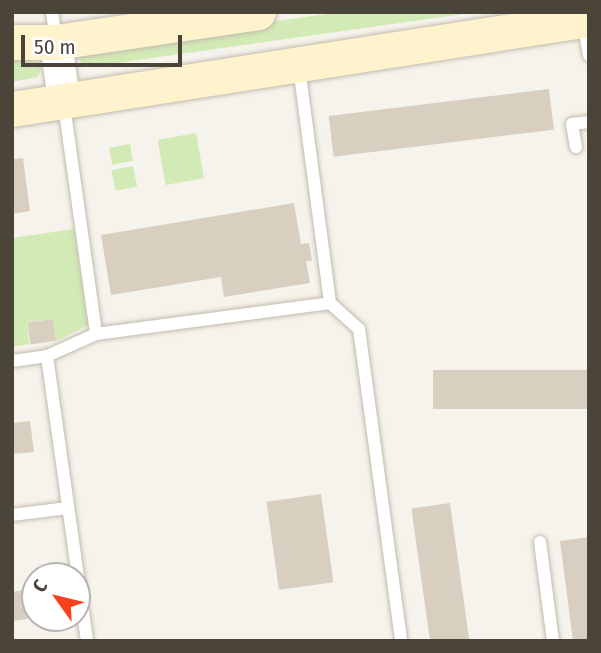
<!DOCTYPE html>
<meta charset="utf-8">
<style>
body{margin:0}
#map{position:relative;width:601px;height:653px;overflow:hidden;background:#f6f3ec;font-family:"Fira Sans Condensed",sans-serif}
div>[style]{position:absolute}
.green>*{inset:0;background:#d2eab5;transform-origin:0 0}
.building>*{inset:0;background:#d8cfc1;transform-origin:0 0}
.roads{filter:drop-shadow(0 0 2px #c2bbae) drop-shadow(0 0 2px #c2bbae)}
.service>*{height:12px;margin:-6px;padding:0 6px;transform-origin:6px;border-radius:6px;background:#fff}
.tertiary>*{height:32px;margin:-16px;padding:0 16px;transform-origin:16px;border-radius:16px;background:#fff}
.secondary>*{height:35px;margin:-17.5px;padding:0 17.5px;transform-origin:17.5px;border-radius:17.5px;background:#fff3cd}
span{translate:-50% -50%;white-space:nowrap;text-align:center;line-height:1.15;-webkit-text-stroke:6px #fff;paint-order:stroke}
.frame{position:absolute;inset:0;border:14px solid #4b4439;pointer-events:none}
.north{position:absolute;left:21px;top:562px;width:70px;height:70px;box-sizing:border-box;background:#fff;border:2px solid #b7b4b0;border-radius:50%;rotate:304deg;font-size:19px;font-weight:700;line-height:28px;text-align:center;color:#4b4439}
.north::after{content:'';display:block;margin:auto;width:24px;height:32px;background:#fc3f1d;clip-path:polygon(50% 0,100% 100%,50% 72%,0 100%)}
.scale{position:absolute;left:21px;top:35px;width:161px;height:32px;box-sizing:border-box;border:4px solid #4b4439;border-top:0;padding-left:9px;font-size:21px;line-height:24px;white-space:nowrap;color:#4b4439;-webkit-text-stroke:5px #fff;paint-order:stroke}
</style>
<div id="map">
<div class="green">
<div style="clip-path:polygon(341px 12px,478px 12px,88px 67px,82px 65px,79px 59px,86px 48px)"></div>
<div style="clip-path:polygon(12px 59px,38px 62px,41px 69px,38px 77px,12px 82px)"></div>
<div style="left:196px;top:133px;width:46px;height:39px;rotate:80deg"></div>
<div style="left:130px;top:144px;width:17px;height:21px;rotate:80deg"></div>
<div style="left:133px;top:166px;width:21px;height:22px;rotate:79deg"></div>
<div style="clip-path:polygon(74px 229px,88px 325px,56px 341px,53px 319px,27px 322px,29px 344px,12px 347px,12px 238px)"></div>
</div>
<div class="building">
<div style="left:549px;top:89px;width:41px;height:222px;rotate:83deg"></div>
<div style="clip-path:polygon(23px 158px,30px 211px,12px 214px,12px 159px)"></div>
<div style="clip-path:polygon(294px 203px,301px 244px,309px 243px,312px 261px,306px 261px,310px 283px,224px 297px,221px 277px,111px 295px,101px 235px)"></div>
<div style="left:53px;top:319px;width:22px;height:26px;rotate:82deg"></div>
<div style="left:589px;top:370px;width:39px;height:156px;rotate:90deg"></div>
<div style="clip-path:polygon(30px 421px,34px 452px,12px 454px,12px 423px)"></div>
<div style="left:321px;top:494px;width:89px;height:55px;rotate:82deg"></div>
<div style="left:450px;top:503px;width:139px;height:39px;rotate:82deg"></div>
<div style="clip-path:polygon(589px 537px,589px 641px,573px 641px,560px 541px)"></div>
<div style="clip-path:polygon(35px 588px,35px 618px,12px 621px,12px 592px)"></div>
</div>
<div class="roads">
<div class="service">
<div style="left:52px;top:12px;width:28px;rotate:82deg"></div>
<div style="left:583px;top:21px;width:35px;rotate:80deg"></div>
<div style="left:299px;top:67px;width:238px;rotate:82.5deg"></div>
<div style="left:330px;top:303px;width:39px;rotate:42deg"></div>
<div style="left:359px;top:329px;width:315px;rotate:82.3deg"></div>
<div style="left:64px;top:105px;width:231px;rotate:82deg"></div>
<div style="left:96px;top:334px;width:54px;rotate:155.8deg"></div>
<div style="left:47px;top:356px;width:288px;rotate:82deg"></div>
<div style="left:576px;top:147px;width:23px;rotate:-100deg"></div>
<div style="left:572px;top:124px;width:17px;rotate:-7deg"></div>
<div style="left:96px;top:334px;width:236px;rotate:-7.5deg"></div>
<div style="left:12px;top:361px;width:35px;rotate:-8deg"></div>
<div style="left:12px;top:515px;width:56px;rotate:-7.1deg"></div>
<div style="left:540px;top:542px;width:100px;rotate:82.5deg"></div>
</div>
<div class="tertiary">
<div style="left:56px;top:42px;width:60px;rotate:82.3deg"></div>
</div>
<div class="secondary">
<div style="left:12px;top:42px;width:44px"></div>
<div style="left:56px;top:42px;width:204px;rotate:-8.4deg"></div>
<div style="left:12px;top:109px;width:584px;rotate:-8.87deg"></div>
</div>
</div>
<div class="frame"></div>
<div class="north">С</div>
<div class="scale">50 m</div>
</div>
